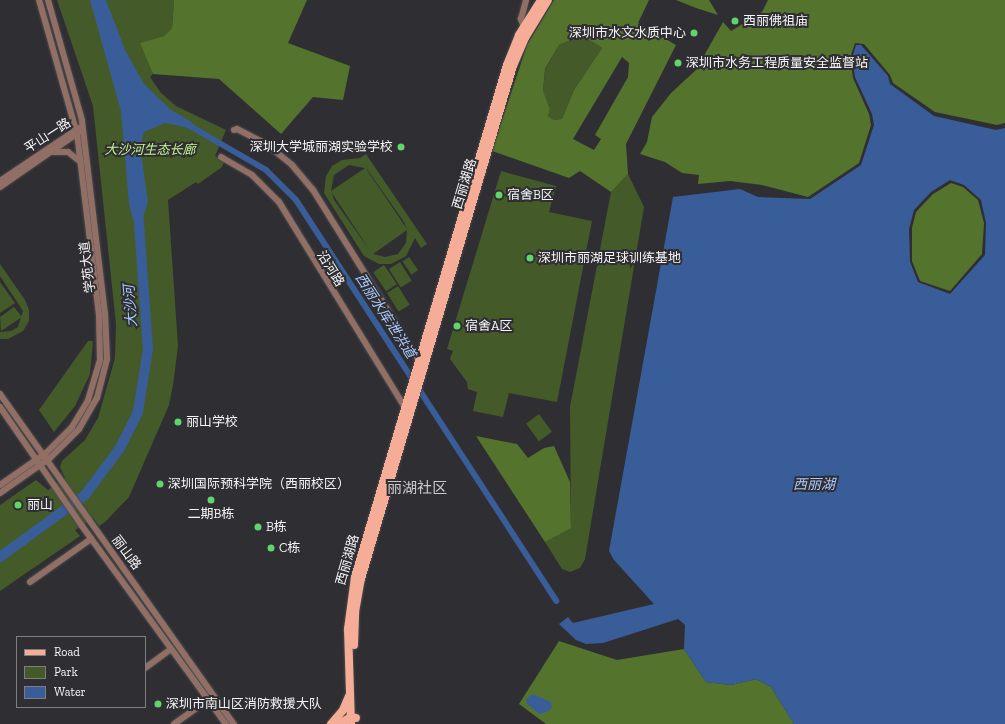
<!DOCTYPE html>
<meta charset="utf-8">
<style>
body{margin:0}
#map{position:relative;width:1005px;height:724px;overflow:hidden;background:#2f2f33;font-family:"Zilla Slab","Noto Sans SC",serif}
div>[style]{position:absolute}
.green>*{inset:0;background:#445b29;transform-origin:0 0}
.forest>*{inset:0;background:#54732c}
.water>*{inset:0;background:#395d99}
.canal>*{height:6px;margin:-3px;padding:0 3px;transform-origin:3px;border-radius:3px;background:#395d99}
.river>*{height:10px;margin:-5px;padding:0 5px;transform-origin:5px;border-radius:5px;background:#395d99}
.roads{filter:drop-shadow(0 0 1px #4b4b4e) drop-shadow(0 0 1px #4b4b4e)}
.minor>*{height:6px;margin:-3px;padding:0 3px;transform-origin:3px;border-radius:3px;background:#926f65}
.major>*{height:8px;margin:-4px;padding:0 4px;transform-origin:4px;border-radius:4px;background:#f5ad98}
.dots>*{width:11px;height:11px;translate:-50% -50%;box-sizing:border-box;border:2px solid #2f2f33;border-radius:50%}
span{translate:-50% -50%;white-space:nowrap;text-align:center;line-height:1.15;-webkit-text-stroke:4px #2f2f33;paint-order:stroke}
.poi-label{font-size:13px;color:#f4f4f6}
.left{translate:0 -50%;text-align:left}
.right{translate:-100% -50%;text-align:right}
.street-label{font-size:13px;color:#f4f4f6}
.park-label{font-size:13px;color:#c4f390;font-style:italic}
.water-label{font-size:14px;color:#a9c9fd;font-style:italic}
.quarter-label{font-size:15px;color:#c9c9ce}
.legend{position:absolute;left:16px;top:636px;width:130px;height:72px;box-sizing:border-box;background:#2f2f33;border:1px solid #7e7e81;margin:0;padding:5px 7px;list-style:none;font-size:12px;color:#f4f4f6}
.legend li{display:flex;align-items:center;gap:8px;height:20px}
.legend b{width:20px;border:1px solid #7e7e81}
</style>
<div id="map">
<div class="green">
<div style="clip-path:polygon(57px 0,174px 0,172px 28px,164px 36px,141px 43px,153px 74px,150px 77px,161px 93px,176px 106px,226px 130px,215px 156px,224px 162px,222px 167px,198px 184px,196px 182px,168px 200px,178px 346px,173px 385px,169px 405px,129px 497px,105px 522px,99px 526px,93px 518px,75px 530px,80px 536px,0 591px,0 505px,36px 480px,48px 490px,65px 478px,60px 467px,62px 461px,85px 440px,98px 418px,115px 358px,116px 324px,93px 106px)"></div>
<div style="clip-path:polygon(588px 39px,602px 48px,574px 90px,562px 119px,554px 120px,548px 116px,550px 109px,543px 92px,545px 70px,559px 45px,571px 40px)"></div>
<div style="clip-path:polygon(evenodd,366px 154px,427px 244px,421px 248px,415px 238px,406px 256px,391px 264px,379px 264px,364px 256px,324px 193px,326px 176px,332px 166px,342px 160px,360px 158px,366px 154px,349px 165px,365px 168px,331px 191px,334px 175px,349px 165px,366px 154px,367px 169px,404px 222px,407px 229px,367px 170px,367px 169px,366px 154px,332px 193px,371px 252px,334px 200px,332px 193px,366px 154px,407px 230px,406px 243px,398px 254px,385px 257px,373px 254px,407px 230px)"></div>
<div style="clip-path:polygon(501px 171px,556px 186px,549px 212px,592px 221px,557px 402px,509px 393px,503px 417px,473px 411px,477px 392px,468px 389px,467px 382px,450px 359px,453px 351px,447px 349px)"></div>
<div style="clip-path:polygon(628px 174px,644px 207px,585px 559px,580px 568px,570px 572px,562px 569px,545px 542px,571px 527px,570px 407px,611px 192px)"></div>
<div style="left:409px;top:257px;width:16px;height:8px;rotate:55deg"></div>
<div style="left:400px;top:262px;width:22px;height:13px;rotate:58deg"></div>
<div style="clip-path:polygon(0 264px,25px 300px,29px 310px,29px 321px,23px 331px,8px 339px,0 339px,0 332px,11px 331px,18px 327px,23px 311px,0 276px)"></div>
<div style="left:384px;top:265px;width:23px;height:13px;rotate:56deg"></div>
<div style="clip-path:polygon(0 282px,15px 303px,0 313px)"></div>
<div style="left:398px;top:286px;width:22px;height:13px;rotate:58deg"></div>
<div style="clip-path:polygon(14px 307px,22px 317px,1px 331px,0 317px)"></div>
<div style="clip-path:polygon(88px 341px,93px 341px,90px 374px,75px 406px,54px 432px,39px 410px)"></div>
<div style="left:539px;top:414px;width:22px;height:16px;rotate:54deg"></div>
</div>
<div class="forest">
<div style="clip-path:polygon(174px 0,307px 0,288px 43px,350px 66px,343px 100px,313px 97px,281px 134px,219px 79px,153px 74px,140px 43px,164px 36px,172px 28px)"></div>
<div style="clip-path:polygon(evenodd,554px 0,649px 0,638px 23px,676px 45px,626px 144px,628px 174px,611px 192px,580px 171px,569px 178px,492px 151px,527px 45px,554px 0,588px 39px,602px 48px,574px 90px,562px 119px,554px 120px,548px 116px,550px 109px,543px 91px,545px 69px,559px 45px,571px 40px,588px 39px,554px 0,622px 57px,629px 63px,628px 77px,595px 135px,601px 139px,594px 150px,573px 139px,622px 57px)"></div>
<div style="clip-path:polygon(676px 0,709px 0,718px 15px,696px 8px)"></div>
<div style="clip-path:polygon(768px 0,1005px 0,1005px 123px,997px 125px,935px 112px,893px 83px,890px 75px,864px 44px,855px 43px,850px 58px,853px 78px,869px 114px,871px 125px,859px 163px,808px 197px,762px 185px,730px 181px,698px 184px,699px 175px,682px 173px,665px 162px,640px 154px,647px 142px,652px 117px,671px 93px,696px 70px,723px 22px,731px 31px,762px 12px)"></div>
<div style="clip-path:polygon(951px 183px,963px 187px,978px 200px,984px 223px,982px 254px,950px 291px,920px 281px,912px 261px,912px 228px,916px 212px,933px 194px)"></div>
<div style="clip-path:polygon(476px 436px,517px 444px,528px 458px,544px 448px,554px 446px,570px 482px,571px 528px,545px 542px)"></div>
<div style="clip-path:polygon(559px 641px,617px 660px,684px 649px,706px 682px,731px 685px,756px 679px,771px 687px,794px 724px,546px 724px,519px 704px)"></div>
</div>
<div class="water">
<div style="clip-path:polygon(90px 0,106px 0,125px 50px,144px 84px,171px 110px,192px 122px,189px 128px,165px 123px,144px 132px,140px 146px,148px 202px,142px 220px,133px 219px,129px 204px,121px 111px)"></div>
<div style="clip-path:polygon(evenodd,856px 45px,861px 45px,888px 76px,890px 84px,934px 116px,996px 130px,1005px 128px,1005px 724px,794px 724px,771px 687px,756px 679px,731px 685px,706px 682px,684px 649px,685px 625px,678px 619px,603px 643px,586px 644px,576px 640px,559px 624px,568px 617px,573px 623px,654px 604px,614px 560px,609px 551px,673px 197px,740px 189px,758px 197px,810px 199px,861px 165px,874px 125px,872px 114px,855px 77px,852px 58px,856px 45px,950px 180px,964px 185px,981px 200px,986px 223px,985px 255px,950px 294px,918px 282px,910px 262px,909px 229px,914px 210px,931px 192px,950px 180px)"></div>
<div style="clip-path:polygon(533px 694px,551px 702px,552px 707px,549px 711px,539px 714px,527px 704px,526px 699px)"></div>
</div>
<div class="canal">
<div style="left:183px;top:122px;width:96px;rotate:30deg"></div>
<div style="left:266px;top:170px;width:42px;rotate:45deg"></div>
<div style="left:296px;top:200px;width:478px;rotate:57deg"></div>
</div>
<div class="river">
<div style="left:0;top:557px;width:105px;rotate:-36.1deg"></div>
<div style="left:85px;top:495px;width:59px;rotate:-53.3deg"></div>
<div style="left:120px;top:448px;width:40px;rotate:-63.4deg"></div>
<div style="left:138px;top:412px;width:64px;rotate:-81deg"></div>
<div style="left:148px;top:349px;width:141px;rotate:-94.1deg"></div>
</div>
<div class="roads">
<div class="minor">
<div style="left:524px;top:27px;width:9px;rotate:-111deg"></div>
<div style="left:521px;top:19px;width:20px;rotate:-75deg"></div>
<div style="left:234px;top:130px;width:3px;rotate:-18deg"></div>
<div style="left:237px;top:129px;width:31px;rotate:27deg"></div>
<div style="left:265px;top:143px;width:35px;rotate:39deg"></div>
<div style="left:292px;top:165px;width:33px;rotate:50deg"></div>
<div style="left:313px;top:190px;width:200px;rotate:58.1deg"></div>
<div style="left:53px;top:152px;width:15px"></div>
<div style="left:68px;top:152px;width:16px;rotate:38deg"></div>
<div style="left:221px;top:157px;width:36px;rotate:30deg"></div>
<div style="left:252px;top:175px;width:38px;rotate:45deg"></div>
<div style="left:279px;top:202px;width:241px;rotate:58.5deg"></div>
<div style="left:0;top:181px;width:95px;rotate:-33.9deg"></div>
<div style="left:0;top:187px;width:96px;rotate:-34.8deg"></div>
<div style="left:0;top:394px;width:405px;rotate:54.7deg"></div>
<div style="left:0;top:407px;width:145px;rotate:55.4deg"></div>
<div style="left:82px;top:526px;width:245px;rotate:54deg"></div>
<div style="left:0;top:485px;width:56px;rotate:-34.8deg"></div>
<div style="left:46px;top:453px;width:37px;rotate:-45deg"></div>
<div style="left:72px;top:427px;width:31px;rotate:-59deg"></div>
<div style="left:88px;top:400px;width:42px;rotate:-73.3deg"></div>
<div style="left:100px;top:360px;width:45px;rotate:-91.3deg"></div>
<div style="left:99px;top:315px;width:182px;rotate:-96.9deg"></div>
<div style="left:77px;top:134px;width:139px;rotate:-105.8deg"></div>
<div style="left:0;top:493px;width:61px;rotate:-35deg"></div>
<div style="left:50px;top:458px;width:41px;rotate:-45deg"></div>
<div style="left:79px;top:429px;width:36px;rotate:-60deg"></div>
<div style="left:97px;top:398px;width:40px;rotate:-75.6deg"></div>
<div style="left:107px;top:359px;width:45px;rotate:-92.5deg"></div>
<div style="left:105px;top:314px;width:195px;rotate:-96.8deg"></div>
<div style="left:82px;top:120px;width:125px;rotate:-105.8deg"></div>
<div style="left:30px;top:582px;width:75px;rotate:-35.2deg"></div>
<div style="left:145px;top:668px;width:32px;rotate:-36deg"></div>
<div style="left:174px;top:724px;width:42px;rotate:-35.2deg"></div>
</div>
<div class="major">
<div style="left:354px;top:645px;width:33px;rotate:-88deg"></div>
<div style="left:355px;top:612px;width:34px;rotate:-80deg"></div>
<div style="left:361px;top:579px;width:535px;rotate:-73.5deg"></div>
<div style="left:513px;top:66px;width:30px;rotate:-67deg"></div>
<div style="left:525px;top:38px;width:44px;rotate:-58.8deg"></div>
<div style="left:331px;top:724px;width:18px;rotate:-49deg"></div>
<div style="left:343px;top:710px;width:15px;rotate:-67deg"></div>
<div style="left:338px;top:724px;width:15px;rotate:-28deg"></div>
<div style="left:351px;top:717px;width:5px;rotate:11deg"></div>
<div style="left:351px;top:724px;width:95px;rotate:-91.8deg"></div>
<div style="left:348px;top:629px;width:52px;rotate:-82.3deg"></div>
<div style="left:355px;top:577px;width:534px;rotate:-73.47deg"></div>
<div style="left:507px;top:65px;width:32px;rotate:-68deg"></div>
<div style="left:519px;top:35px;width:41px;rotate:-57.8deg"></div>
</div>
</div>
<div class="dots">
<div style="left:735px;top:21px;background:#60d56b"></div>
<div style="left:694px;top:33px;background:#60d56b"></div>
<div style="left:678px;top:63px;background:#60d56b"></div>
<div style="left:401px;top:147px;background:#60d56b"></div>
<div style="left:499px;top:195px;background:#60d56b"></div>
<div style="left:530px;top:258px;background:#60d56b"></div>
<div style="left:457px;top:326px;background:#60d56b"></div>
<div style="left:178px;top:422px;background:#60d56b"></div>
<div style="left:160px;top:484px;background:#60d56b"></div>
<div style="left:211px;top:500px;background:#60d56b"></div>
<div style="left:18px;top:505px;background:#60d56b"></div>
<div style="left:258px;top:527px;background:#60d56b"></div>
<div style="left:271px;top:548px;background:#60d56b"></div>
<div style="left:158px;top:704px;background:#60d56b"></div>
</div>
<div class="poi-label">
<span class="left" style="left:743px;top:21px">西丽佛祖庙</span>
<span class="right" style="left:686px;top:33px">深圳市水文水质中心</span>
<span class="left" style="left:686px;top:63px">深圳市水务工程质量安全监督站</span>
<span class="right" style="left:393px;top:147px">深圳大学城丽湖实验学校</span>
<span class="left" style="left:507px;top:195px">宿舍B区</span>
<span class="left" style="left:538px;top:258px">深圳市丽湖足球训练基地</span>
<span class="left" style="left:465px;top:326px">宿舍A区</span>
<span class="left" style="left:186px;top:422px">丽山学校</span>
<span class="left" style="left:168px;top:484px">深圳国际预科学院（西丽校区）</span>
<span class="left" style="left:27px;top:505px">丽山</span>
<span style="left:211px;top:514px">二期B栋</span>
<span class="left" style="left:266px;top:527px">B栋</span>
<span class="left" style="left:279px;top:548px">C栋</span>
<span class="left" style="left:166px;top:704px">深圳市南山区消防救援大队</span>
</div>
<div class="street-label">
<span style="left:48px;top:136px;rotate:-33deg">平山一路</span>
<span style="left:465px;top:184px;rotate:-73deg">西丽湖路</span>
<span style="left:88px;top:267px;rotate:-97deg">学苑大道</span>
<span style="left:330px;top:269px;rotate:58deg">沿河路</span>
<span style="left:126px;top:553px;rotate:53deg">丽山路</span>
<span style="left:348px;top:560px;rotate:-74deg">西丽湖路</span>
</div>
<div class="park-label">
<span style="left:150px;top:150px">大沙河生态长廊</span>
</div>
<div class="water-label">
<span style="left:131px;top:306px;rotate:-94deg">大沙河</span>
<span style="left:385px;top:316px;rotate:57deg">西丽水库泄洪道</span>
<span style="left:814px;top:485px">西丽湖</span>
</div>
<div class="quarter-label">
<span style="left:417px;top:489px">丽湖社区</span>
</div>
<ul class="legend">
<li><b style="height:5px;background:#f5ad98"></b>Road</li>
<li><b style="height:11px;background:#445b29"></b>Park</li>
<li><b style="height:11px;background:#395d99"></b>Water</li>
</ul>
</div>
